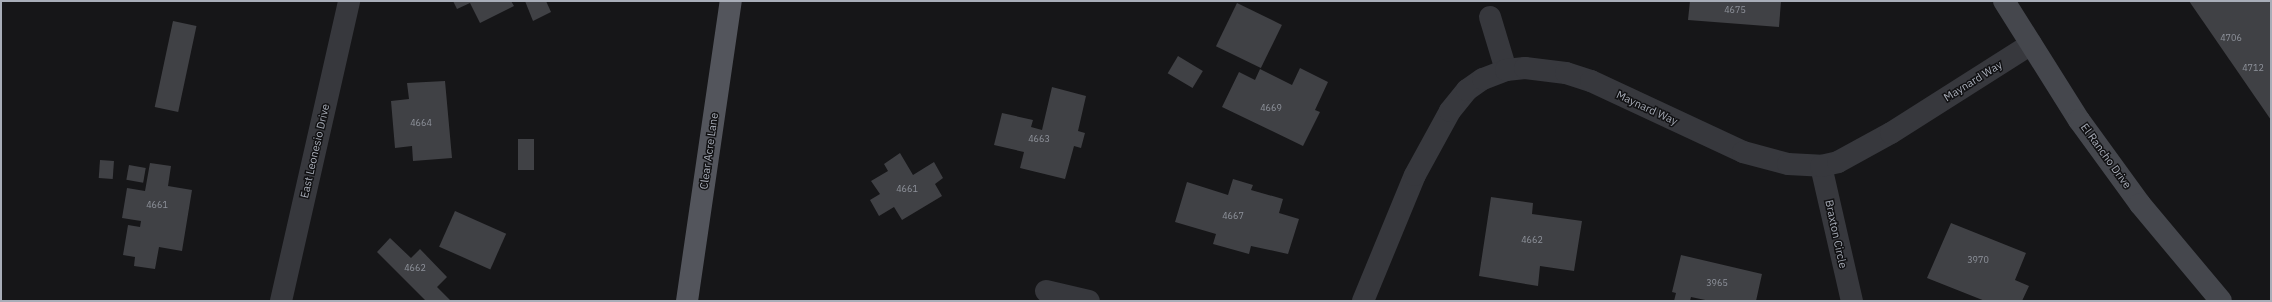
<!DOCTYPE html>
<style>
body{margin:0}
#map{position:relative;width:2272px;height:302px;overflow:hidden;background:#161618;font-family:"IBM Plex Sans",sans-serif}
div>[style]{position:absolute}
.building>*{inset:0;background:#404145;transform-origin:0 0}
.street>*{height:22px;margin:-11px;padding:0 11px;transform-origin:11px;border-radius:11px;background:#37383d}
.secondary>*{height:22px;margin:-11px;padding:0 11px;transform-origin:11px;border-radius:11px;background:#45474d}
.primary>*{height:22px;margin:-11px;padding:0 11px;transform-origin:11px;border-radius:11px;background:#53555c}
span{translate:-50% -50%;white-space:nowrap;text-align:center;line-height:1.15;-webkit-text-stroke:3px #111113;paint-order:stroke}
.number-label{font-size:9px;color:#8e929b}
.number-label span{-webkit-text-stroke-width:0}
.street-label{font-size:11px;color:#a8adb8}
.frame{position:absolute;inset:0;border:2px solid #a8adb8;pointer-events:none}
</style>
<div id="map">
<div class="building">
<div style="clip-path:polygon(453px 1px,511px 1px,514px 6px,480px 23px,470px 3px,457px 9px)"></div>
<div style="clip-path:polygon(525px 1px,546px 1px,551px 12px,533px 21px)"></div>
<div style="clip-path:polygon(1690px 1px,1781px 1px,1779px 27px,1688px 20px)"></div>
<div style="clip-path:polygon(2189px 1px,2269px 1px,2271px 4px,2271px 120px)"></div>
<div style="left:1237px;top:3px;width:50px;height:48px;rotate:26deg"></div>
<div style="left:173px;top:21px;width:24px;height:88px;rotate:12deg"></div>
<div style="left:1178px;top:56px;width:29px;height:20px;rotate:31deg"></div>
<div style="clip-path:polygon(1300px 68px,1328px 82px,1315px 110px,1320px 112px,1303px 146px,1222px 107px,1239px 72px,1255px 80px,1260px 69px,1292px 85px)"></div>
<div style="clip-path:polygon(445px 81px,452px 158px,413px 161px,412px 146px,395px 148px,391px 101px,409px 99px,407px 83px)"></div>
<div style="clip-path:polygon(1052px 87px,1086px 96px,1078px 131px,1085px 133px,1081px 148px,1074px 146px,1065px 179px,1020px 168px,1024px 152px,994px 145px,1002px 113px,1033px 120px,1031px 127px,1042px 130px)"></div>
<div style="left:518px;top:139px;width:16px;height:31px"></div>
<div style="clip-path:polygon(900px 153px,913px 175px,934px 162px,943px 178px,935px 184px,942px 196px,902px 220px,894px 207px,879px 216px,870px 200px,880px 194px,871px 181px,888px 171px,884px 164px)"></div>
<div style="left:100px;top:160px;width:14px;height:18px;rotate:4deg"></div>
<div style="clip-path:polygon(150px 163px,171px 166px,168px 186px,192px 190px,182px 251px,159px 247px,155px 269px,134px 266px,135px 257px,123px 255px,128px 225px,140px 227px,141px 221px,122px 218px,127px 188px,145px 191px)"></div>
<div style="left:129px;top:165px;width:17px;height:15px;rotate:10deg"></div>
<div style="clip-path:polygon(1233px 179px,1253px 185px,1251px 190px,1283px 199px,1279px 213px,1299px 219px,1288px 254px,1251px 246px,1249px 254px,1213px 244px,1216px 234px,1175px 222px,1187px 182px,1228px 195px)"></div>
<div style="clip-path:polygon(1491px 197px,1533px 203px,1532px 214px,1582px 221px,1574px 271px,1540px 266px,1538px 286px,1479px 276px)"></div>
<div style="left:455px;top:211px;width:56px;height:39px;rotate:24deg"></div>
<div style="clip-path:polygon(1951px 223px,2026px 253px,2015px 280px,2029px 286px,2022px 301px,1985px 301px,1927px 278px)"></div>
<div style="clip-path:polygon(390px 238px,411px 258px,420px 249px,447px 277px,437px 287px,451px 301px,426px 301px,377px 252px)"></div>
<div style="clip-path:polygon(1681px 255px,1762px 274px,1756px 301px,1710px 301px,1691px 297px,1690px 301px,1674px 301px,1676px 293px,1672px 292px)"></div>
</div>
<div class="street">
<div style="left:1490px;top:17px;width:55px;rotate:73.2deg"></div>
<div style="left:1821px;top:166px;width:139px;rotate:77.1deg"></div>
<div style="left:1046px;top:291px;width:44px;rotate:13.1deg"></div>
<div style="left:281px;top:301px;width:308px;rotate:-77.2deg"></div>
<div style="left:1363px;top:301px;width:136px;rotate:-67.6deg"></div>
<div style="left:1415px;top:175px;width:73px;rotate:-61.3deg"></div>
<div style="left:1450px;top:111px;width:27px;rotate:-51deg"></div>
<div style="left:1467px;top:90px;width:19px;rotate:-35deg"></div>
<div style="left:1483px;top:79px;width:25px;rotate:-21deg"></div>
<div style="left:1506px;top:70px;width:19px;rotate:-6deg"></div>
<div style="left:1525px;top:68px;width:41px;rotate:7deg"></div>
<div style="left:1566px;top:73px;width:26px;rotate:18deg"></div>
<div style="left:1591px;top:81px;width:168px;rotate:25deg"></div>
<div style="left:1743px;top:152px;width:47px;rotate:14.9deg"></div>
<div style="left:1788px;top:164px;width:33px;rotate:3deg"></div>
<div style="left:1821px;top:166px;width:17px;rotate:-13deg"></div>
<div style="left:1838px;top:162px;width:60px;rotate:-28.7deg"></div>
<div style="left:1891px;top:133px;width:166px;rotate:-32.4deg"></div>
</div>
<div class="secondary">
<div style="left:2004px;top:1px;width:141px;rotate:57.8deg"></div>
<div style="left:2079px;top:120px;width:104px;rotate:54deg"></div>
<div style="left:2140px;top:204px;width:126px;rotate:50.1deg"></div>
</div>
<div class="primary">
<div style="left:687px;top:301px;width:303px;rotate:-81.7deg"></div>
</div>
<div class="number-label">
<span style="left:1735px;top:10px">4675</span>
<span style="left:2231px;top:38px">4706</span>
<span style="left:2253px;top:68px">4712</span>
<span style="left:1271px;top:108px">4669</span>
<span style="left:421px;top:123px">4664</span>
<span style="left:1039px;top:139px">4663</span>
<span style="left:907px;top:189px">4661</span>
<span style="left:157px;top:205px">4661</span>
<span style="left:1233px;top:216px">4667</span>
<span style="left:1532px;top:240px">4662</span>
<span style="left:1978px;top:260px">3970</span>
<span style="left:415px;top:268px">4662</span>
<span style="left:1717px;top:283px">3965</span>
</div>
<div class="street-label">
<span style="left:1973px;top:81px;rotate:-32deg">Maynard Way</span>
<span style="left:1647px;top:108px;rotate:25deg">Maynard Way</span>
<span style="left:315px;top:151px;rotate:-77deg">East Leonesio Drive</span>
<span style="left:709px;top:151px;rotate:-82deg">Clear Acre Lane</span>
<span style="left:2106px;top:156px;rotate:54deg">El Rancho Drive</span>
<span style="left:1836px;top:234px;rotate:78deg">Braxton Circle</span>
</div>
<div class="frame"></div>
</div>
